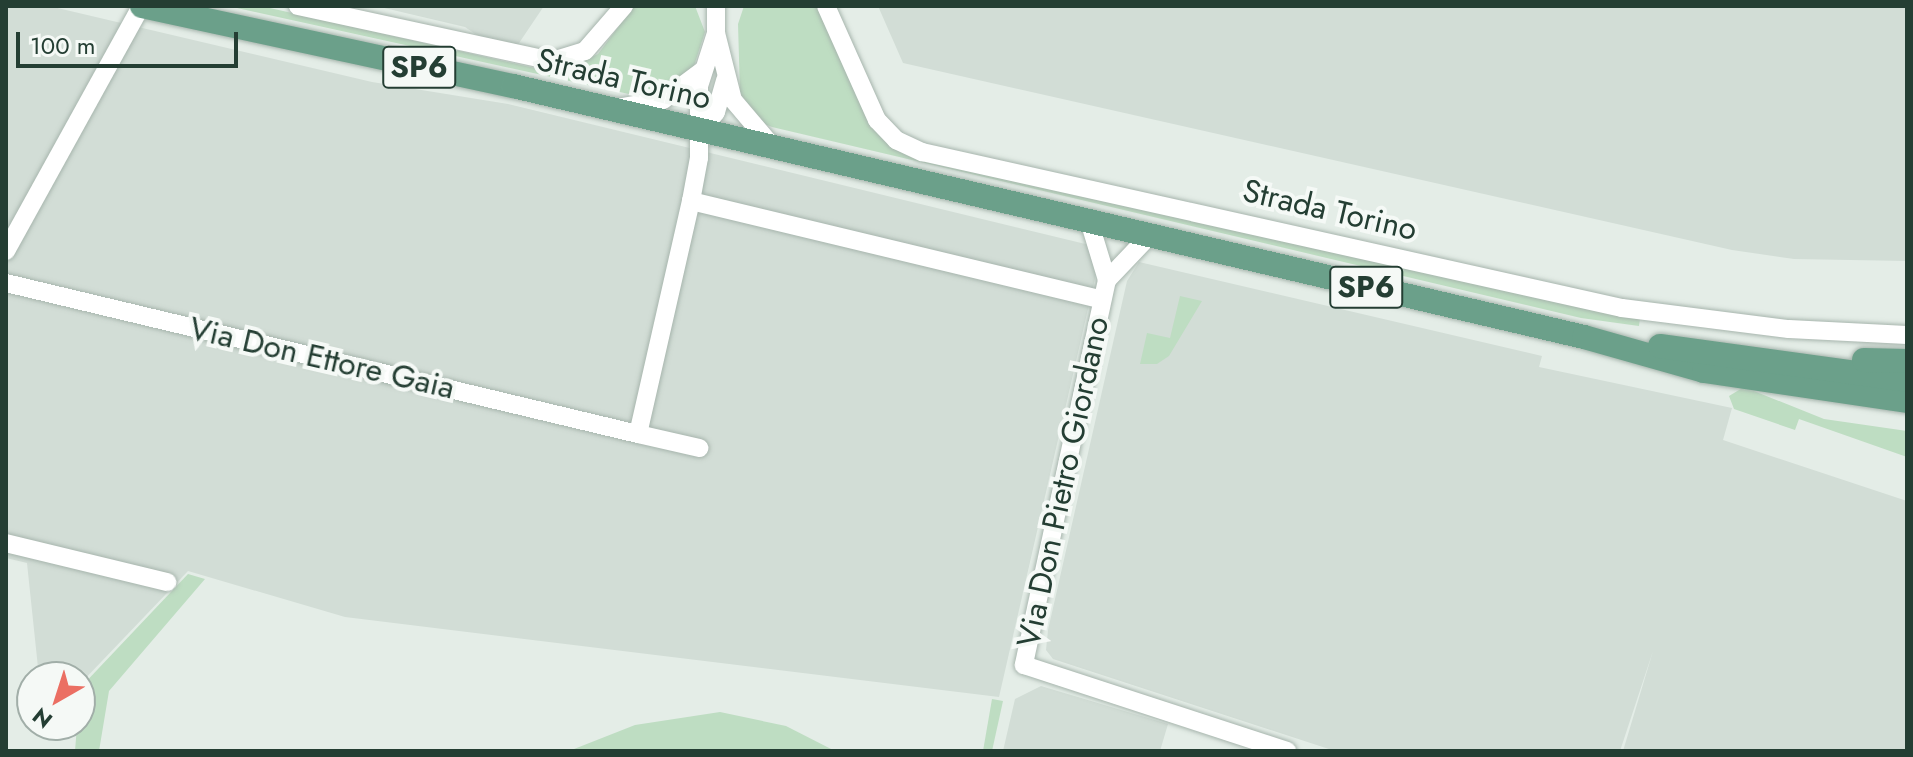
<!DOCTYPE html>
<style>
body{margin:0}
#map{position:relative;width:1913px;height:757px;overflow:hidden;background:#e4ede7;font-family:Jost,sans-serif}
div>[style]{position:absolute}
.built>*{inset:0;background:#d2ddd6}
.green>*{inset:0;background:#beddc2}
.roads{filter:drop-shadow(0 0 2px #a7b5ad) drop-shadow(0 0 2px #a7b5ad)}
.street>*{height:18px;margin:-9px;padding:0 9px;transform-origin:9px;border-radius:9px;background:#fff}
.primary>*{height:24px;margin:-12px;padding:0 12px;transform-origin:12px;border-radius:12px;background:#6ba08a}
span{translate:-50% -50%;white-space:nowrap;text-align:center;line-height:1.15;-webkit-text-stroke:8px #f5f9f6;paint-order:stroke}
.shield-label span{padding:2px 6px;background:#f5f9f6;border:2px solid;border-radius:6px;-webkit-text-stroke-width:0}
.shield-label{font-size:30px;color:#243e33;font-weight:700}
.street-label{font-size:32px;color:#243e33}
.frame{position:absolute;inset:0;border:8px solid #243e33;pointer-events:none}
.north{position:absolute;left:16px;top:661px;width:80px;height:80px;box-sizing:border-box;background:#f5f9f6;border:2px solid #a1aea8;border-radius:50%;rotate:219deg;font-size:22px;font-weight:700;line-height:32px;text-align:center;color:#243e33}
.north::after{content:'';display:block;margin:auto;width:28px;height:36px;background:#eb6f63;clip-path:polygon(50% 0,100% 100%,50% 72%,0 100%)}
.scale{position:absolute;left:16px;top:32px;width:222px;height:36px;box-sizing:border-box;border:4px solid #243e33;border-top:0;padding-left:10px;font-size:24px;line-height:28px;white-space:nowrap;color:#243e33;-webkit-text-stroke:6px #f5f9f6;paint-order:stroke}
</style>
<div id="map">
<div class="built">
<div style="clip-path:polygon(6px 6px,49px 6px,372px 82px,508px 104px,1102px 248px,999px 697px,345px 617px,188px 571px,80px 684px,80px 677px,39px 677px,27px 563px,6px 558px)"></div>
<div style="clip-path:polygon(376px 6px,544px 6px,515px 49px,487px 42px,465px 27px)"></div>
<div style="clip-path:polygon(878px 6px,1907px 6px,1907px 261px,1794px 259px,1732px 250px,903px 63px)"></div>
<div style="clip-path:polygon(1139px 262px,1542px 356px,1539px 367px,1732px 408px,1723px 440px,1907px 501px,1907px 751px,1623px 751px,1653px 651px,1620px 751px,1335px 751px,1053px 659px,1046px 650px,1048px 630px,1127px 281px)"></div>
<div style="clip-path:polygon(1041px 686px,1168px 724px,1160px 751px,1003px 751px,1015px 699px)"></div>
</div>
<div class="green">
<div style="clip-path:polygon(228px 6px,261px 6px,539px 69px,572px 66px,598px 54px,634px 6px,695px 6px,705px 32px,692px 72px,670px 90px,638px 96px)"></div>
<div style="clip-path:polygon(744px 6px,818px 6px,863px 109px,921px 158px,1640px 318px,1639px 326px,1581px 318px,772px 127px,762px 123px,740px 93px,738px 24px)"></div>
<div style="clip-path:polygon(1180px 296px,1202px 301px,1169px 356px,1157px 364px,1140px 364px,1147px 333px,1170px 338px)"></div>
<div style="clip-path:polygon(1744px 387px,1824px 419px,1907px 431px,1907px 457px,1799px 419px,1795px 430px,1734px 409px,1729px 396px)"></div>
<div style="clip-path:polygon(188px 574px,205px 579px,109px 691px,99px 751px,75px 751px,80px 688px)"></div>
<div style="clip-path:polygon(992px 699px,1003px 701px,992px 751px,983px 751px)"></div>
<div style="clip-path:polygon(720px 712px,786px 726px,835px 751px,569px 751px,635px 725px)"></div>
</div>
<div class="roads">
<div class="street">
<div style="left:298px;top:6px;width:260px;rotate:12.2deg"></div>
<div style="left:552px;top:61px;width:34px;rotate:-17deg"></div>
<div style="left:585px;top:51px;width:60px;rotate:-49.1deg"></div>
<div style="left:716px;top:6px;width:27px;rotate:90deg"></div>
<div style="left:716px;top:33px;width:69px;rotate:75.8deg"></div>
<div style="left:733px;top:100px;width:62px;rotate:49.6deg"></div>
<div style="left:826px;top:6px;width:125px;rotate:65.9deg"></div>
<div style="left:877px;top:120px;width:28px;rotate:46deg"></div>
<div style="left:896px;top:140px;width:29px;rotate:25deg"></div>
<div style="left:922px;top:152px;width:717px;rotate:12.56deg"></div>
<div style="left:1622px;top:308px;width:168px;rotate:7.2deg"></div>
<div style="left:1789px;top:329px;width:118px;rotate:2.9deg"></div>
<div style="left:622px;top:107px;width:42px;rotate:-9.7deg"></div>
<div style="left:663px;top:100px;width:49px;rotate:-36.6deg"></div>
<div style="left:701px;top:130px;width:23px;rotate:-50deg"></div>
<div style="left:716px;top:112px;width:33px;rotate:-74deg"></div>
<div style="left:691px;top:201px;width:423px;rotate:13.5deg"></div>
<div style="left:1090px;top:224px;width:59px;rotate:73.1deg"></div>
<div style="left:1148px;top:237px;width:59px;rotate:133.6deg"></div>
<div style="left:1107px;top:280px;width:394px;rotate:102.2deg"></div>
<div style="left:1024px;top:665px;width:277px;rotate:18.1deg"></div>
<div style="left:6px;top:251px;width:280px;rotate:-61.1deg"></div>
<div style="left:6px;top:283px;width:650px;rotate:13.44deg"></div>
<div style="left:638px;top:434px;width:239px;rotate:-77.2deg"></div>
<div style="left:691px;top:201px;width:44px;rotate:-79.5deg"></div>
<div style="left:699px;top:158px;width:72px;rotate:-90deg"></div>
<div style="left:699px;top:86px;width:56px;rotate:-72.2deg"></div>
<div style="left:638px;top:434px;width:63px;rotate:12.9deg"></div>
<div style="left:6px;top:543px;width:166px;rotate:13.6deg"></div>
</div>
<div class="primary">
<div style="left:142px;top:6px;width:380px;rotate:12.2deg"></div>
<div style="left:513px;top:86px;width:1100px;rotate:13.19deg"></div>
<div style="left:1584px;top:337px;width:125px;rotate:15.8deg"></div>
<div style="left:1704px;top:371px;width:205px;rotate:8.4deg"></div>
<div style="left:1660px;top:346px;width:249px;rotate:7.8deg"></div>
<div style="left:1864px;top:360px;width:43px;rotate:1.3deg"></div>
</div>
</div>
<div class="shield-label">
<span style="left:419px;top:67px">SP6</span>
<span style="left:1366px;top:287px">SP6</span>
</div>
<div class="street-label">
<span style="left:624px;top:79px;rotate:13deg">Strada Torino</span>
<span style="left:1330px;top:210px;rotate:13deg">Strada Torino</span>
<span style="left:322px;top:358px;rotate:13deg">Via Don Ettore Gaia</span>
<span style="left:1063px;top:482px;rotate:-78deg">Via Don Pietro Giordano</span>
</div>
<div class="frame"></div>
<div class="north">N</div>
<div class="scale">100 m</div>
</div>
